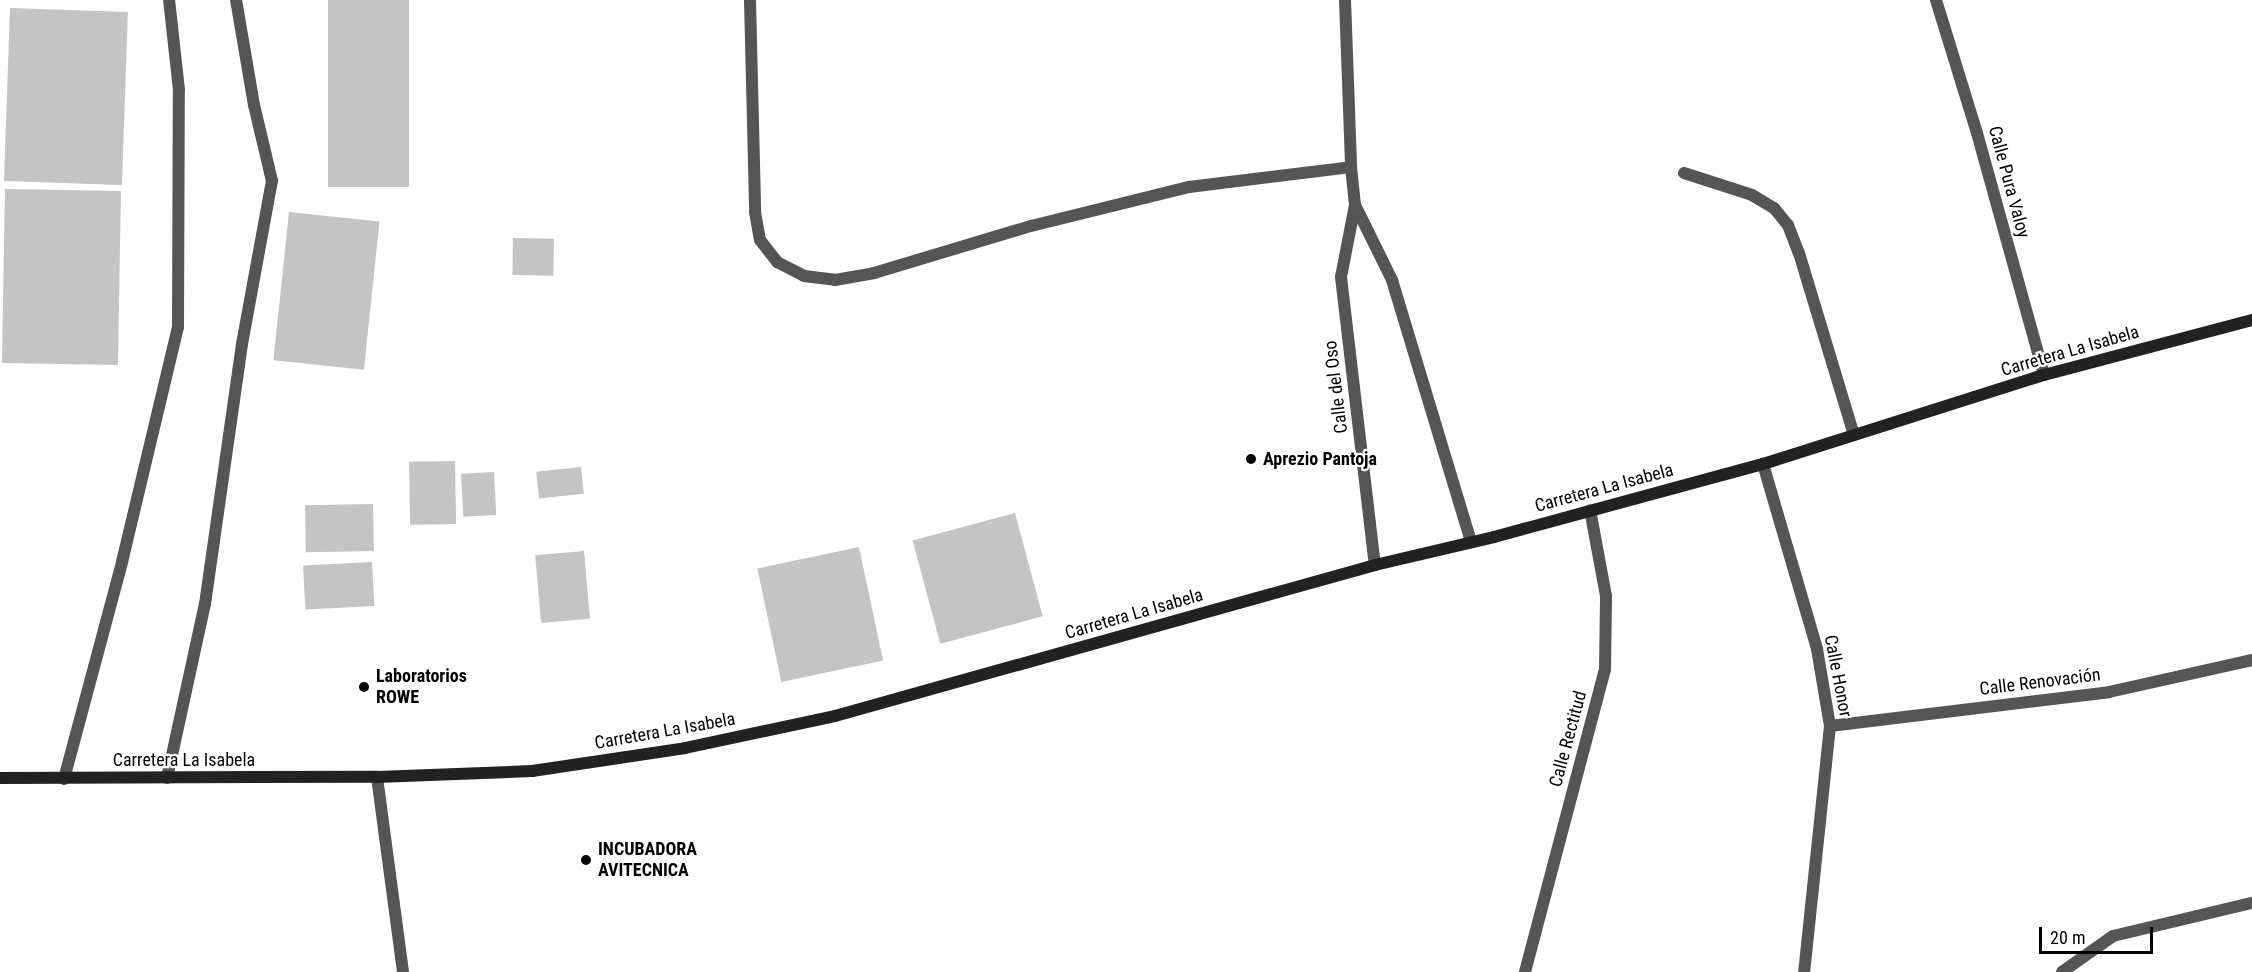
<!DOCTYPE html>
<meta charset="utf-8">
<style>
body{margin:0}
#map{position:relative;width:2252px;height:972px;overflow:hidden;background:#fff;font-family:"Roboto Condensed",sans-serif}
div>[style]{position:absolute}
.building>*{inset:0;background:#c4c4c4;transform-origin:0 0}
.lane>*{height:12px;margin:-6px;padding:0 6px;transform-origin:6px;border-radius:6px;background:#555}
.street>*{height:12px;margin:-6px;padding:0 6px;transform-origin:6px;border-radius:6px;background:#555}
.secondary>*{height:12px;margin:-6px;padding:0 6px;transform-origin:6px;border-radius:6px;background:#222}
.dots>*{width:16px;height:16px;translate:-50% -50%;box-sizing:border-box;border:3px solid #fff;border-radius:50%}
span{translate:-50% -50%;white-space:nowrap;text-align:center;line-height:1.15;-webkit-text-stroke:4.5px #fff;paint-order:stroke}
.street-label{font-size:18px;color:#000}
.poi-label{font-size:18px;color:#000;font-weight:700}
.left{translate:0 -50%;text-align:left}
.scale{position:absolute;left:2039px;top:927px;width:114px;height:27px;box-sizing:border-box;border:3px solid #000;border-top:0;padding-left:8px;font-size:18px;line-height:21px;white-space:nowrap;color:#000;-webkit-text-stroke:4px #fff;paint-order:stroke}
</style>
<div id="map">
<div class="building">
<div style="left:328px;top:0;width:81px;height:187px"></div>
<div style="left:10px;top:8px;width:118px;height:173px;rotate:2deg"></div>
<div style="left:5px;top:189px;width:116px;height:174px;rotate:1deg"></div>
<div style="left:289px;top:212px;width:91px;height:149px;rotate:6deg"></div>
<div style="left:513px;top:238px;width:41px;height:37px;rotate:1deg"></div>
<div style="left:455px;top:461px;width:63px;height:46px;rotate:89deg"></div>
<div style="left:581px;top:467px;width:27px;height:45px;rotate:84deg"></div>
<div style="left:494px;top:472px;width:43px;height:33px;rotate:87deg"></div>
<div style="left:373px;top:504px;width:47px;height:68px;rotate:89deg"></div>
<div style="left:1015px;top:513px;width:107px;height:106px;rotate:75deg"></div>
<div style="left:859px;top:547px;width:116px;height:104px;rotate:78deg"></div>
<div style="left:584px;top:551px;width:68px;height:49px;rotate:85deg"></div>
<div style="left:372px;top:562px;width:44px;height:69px;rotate:87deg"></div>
</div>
<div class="lane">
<div style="left:1684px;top:173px;width:71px;rotate:17.9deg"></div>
<div style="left:1752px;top:195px;width:26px;rotate:31deg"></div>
<div style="left:1774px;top:208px;width:22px;rotate:51deg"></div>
<div style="left:1788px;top:225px;width:30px;rotate:69deg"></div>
<div style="left:1799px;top:253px;width:190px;rotate:73.2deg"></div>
<div style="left:377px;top:777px;width:197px;rotate:82.4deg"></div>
<div style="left:167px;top:778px;width:178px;rotate:-77.7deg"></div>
<div style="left:205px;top:604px;width:263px;rotate:-81.9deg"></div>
<div style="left:242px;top:344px;width:166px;rotate:-79.6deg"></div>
<div style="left:272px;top:181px;width:78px;rotate:-103.3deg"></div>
<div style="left:254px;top:105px;width:107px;rotate:-99.7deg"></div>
<div style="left:64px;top:779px;width:225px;rotate:-75deg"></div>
<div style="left:122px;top:562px;width:242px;rotate:-76.6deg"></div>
<div style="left:178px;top:327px;width:237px;rotate:-89.8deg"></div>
<div style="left:179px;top:90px;width:91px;rotate:-96.3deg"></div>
</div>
<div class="street">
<div style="left:750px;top:0;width:212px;rotate:88.6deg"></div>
<div style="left:755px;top:212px;width:28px;rotate:80deg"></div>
<div style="left:760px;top:240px;width:28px;rotate:52deg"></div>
<div style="left:777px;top:262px;width:30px;rotate:27deg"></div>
<div style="left:804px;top:276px;width:31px;rotate:7deg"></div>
<div style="left:835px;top:280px;width:40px;rotate:-10deg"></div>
<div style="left:874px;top:273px;width:164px;rotate:-16.7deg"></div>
<div style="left:1031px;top:226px;width:163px;rotate:-13.9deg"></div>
<div style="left:1189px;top:187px;width:163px;rotate:-7deg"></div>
<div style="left:1345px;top:0;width:167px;rotate:87.9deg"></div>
<div style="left:1351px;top:167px;width:38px;rotate:84deg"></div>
<div style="left:1355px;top:205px;width:73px;rotate:101deg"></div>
<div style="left:1341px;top:277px;width:290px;rotate:83.3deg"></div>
<div style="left:1936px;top:0;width:139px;rotate:72.9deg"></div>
<div style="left:1977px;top:133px;width:251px;rotate:74.5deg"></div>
<div style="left:1355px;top:205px;width:84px;rotate:63.7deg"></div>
<div style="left:1392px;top:280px;width:274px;rotate:73.2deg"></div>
<div style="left:1763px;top:464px;width:193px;rotate:73.7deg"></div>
<div style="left:1817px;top:649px;width:78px;rotate:80.4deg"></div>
<div style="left:1830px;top:726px;width:247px;rotate:96deg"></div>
<div style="left:1830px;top:726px;width:281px;rotate:-6.9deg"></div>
<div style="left:2109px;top:692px;width:147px;rotate:-12.6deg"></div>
<div style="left:1525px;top:972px;width:312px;rotate:-75.2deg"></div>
<div style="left:1605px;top:670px;width:74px;rotate:-89.2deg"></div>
<div style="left:1606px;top:596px;width:87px;rotate:-100.5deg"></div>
<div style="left:2062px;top:972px;width:62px;rotate:-35.2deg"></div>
<div style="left:2113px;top:936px;width:143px;rotate:-13.4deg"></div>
</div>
<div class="secondary">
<div style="left:0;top:778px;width:377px;rotate:-0.2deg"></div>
<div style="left:377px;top:777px;width:155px;rotate:-2.2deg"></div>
<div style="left:532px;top:771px;width:155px;rotate:-8.5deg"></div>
<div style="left:685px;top:748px;width:153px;rotate:-12deg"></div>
<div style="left:835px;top:716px;width:561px;rotate:-15.62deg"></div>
<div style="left:1375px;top:565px;width:122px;rotate:-13.2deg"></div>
<div style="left:1494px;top:537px;width:279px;rotate:-15.2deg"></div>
<div style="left:1763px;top:464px;width:295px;rotate:-17.6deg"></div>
<div style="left:2044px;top:375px;width:215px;rotate:-14.8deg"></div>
</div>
<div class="dots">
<div style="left:1251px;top:459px;background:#000"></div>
<div style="left:364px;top:687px;background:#000"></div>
<div style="left:586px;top:860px;background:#000"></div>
</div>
<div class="street-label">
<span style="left:2009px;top:182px;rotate:75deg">Calle Pura Valoy</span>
<span style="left:2070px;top:351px;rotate:-16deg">Carretera La Isabela</span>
<span style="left:1336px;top:387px;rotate:-97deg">Calle del Oso</span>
<span style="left:1604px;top:488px;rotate:-15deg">Carretera La Isabela</span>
<span style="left:1134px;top:614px;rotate:-16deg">Carretera La Isabela</span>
<span style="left:1838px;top:676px;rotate:79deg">Calle Honor</span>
<span style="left:2040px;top:682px;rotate:-7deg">Calle Renovación</span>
<span style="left:665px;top:731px;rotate:-10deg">Carretera La Isabela</span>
<span style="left:1568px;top:739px;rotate:-75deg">Calle Rectitud</span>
<span style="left:184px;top:760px">Carretera La Isabela</span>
</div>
<div class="poi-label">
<span class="left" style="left:1263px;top:459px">Aprezio Pantoja</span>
<span class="left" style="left:376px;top:687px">Laboratorios<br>ROWE</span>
<span class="left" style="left:598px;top:860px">INCUBADORA<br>AVITECNICA</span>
</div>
<div class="scale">20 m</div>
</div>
